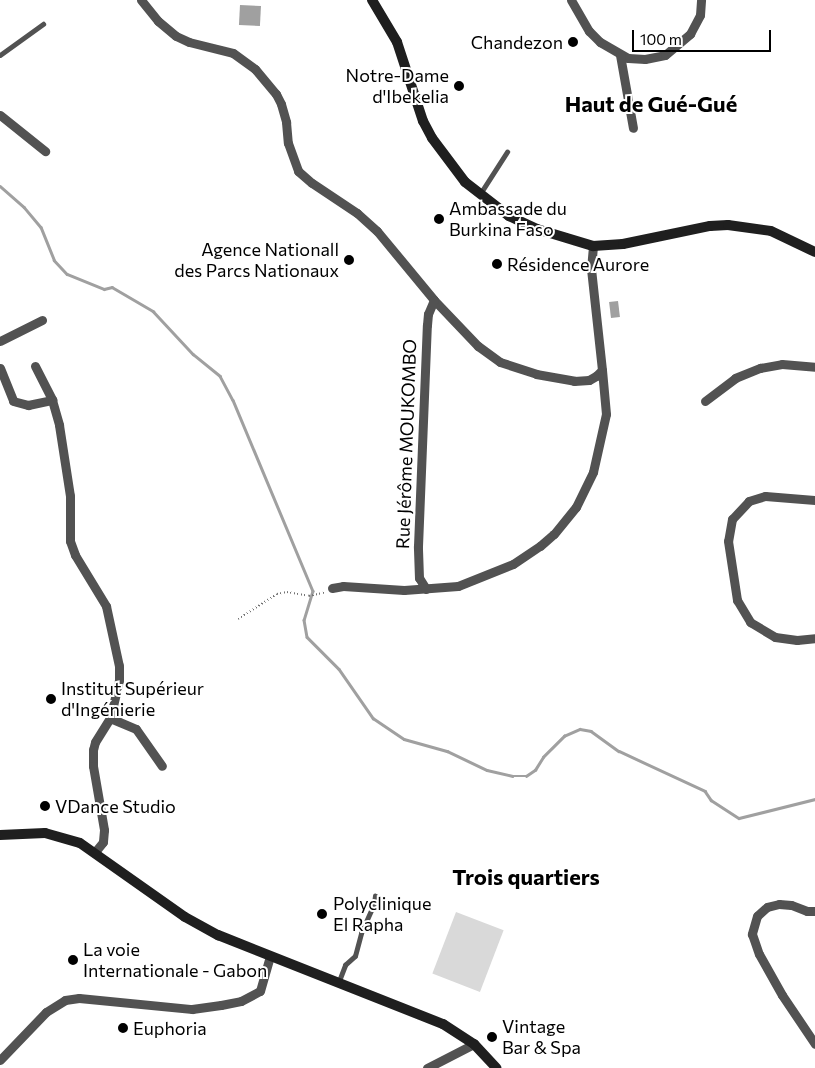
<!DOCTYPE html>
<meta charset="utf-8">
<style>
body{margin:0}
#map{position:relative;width:815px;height:1068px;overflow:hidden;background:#fff;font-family:Commissioner,sans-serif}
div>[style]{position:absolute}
.green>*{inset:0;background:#d9d9d9;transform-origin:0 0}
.water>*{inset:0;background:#a0a0a0;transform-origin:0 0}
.stream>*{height:2.5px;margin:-1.25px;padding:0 1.25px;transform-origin:1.25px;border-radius:1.25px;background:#a0a0a0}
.path>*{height:2px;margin-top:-1px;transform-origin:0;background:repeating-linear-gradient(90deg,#747474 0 1px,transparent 0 3.5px)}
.lane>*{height:4.5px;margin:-2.25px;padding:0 2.25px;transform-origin:2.25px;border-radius:2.25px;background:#525252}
.street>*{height:9px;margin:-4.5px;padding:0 4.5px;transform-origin:4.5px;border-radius:4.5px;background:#525252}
.secondary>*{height:10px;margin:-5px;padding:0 5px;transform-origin:5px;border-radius:5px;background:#1f1f1f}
.dots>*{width:14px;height:14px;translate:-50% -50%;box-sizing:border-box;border:2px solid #fff;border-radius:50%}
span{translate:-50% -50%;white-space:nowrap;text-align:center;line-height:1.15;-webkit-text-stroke:4px #fff;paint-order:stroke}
.poi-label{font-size:18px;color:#000}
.right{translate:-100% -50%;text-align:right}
.left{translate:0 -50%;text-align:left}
.street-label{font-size:18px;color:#000}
.district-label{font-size:22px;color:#000;font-weight:700}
.scale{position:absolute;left:632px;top:30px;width:139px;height:22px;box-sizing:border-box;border:2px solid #000;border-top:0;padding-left:6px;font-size:15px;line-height:18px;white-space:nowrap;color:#000;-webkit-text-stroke:4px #fff;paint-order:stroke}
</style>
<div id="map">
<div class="green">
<div style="left:456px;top:912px;width:51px;height:66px;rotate:21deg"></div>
</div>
<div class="water">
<div style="left:240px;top:5px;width:21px;height:20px;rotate:3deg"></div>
<div style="left:618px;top:301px;width:16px;height:9px;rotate:83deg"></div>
</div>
<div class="stream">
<div style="left:0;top:186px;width:32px;rotate:41deg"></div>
<div style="left:24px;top:207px;width:26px;rotate:50deg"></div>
<div style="left:41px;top:227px;width:35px;rotate:68deg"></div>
<div style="left:54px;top:260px;width:19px;rotate:47deg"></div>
<div style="left:67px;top:274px;width:40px;rotate:22deg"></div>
<div style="left:104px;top:289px;width:8px;rotate:-14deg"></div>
<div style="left:112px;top:287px;width:48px;rotate:30.3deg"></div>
<div style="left:153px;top:311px;width:59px;rotate:47.1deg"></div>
<div style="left:193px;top:354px;width:35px;rotate:39deg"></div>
<div style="left:220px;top:376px;width:27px;rotate:62deg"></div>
<div style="left:233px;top:400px;width:207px;rotate:67.3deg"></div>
<div style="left:313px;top:591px;width:30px;rotate:107deg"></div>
<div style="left:304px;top:620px;width:17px;rotate:80deg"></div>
<div style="left:307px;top:637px;width:45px;rotate:45deg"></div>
<div style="left:339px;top:669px;width:60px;rotate:55.2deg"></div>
<div style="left:373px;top:718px;width:37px;rotate:34deg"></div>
<div style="left:404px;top:739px;width:45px;rotate:15.6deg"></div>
<div style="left:447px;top:751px;width:44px;rotate:25.4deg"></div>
<div style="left:487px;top:770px;width:26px;rotate:13deg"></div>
<div style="left:512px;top:776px;width:14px"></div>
<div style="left:526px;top:776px;width:11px;rotate:-34deg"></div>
<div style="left:535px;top:770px;width:15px;rotate:-58deg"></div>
<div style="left:543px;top:757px;width:30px;rotate:-45deg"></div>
<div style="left:564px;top:736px;width:17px;rotate:-24deg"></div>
<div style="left:580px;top:729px;width:11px;rotate:10deg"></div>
<div style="left:591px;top:731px;width:34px;rotate:36deg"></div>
<div style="left:619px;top:751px;width:95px;rotate:24.9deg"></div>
<div style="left:705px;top:791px;width:11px;rotate:56deg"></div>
<div style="left:711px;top:800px;width:33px;rotate:33deg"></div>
<div style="left:739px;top:818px;width:78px;rotate:-14deg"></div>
</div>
<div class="path">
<div style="left:238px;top:619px;width:46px;rotate:-32.7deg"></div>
<div style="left:277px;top:594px;width:10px;rotate:-11deg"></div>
<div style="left:287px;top:592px;width:22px;rotate:10deg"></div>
<div style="left:309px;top:596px;width:17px;rotate:-13deg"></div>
</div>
<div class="lane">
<div style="left:0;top:55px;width:53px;rotate:-35.8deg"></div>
<div style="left:480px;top:194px;width:50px;rotate:-57.3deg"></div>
<div style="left:339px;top:981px;width:17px;rotate:-69deg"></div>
<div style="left:345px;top:965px;width:13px;rotate:-42deg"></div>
<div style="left:355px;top:956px;width:24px;rotate:-75deg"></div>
<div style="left:361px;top:933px;width:32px;rotate:-66deg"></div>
<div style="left:374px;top:904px;width:8px;rotate:-83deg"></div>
</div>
<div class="street">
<div style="left:141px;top:0;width:27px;rotate:51deg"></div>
<div style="left:158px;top:21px;width:23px;rotate:40deg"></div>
<div style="left:176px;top:36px;width:14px;rotate:25deg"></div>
<div style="left:189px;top:42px;width:45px;rotate:14deg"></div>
<div style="left:233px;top:53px;width:27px;rotate:36deg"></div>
<div style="left:255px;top:69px;width:33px;rotate:50deg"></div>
<div style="left:276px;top:94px;width:11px;rotate:63deg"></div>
<div style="left:281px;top:104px;width:19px;rotate:74deg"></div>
<div style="left:286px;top:122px;width:21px;rotate:85deg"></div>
<div style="left:288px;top:143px;width:30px;rotate:70deg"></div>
<div style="left:298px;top:171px;width:18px;rotate:41deg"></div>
<div style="left:312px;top:183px;width:54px;rotate:33.7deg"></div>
<div style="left:357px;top:213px;width:27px;rotate:42deg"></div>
<div style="left:377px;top:231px;width:89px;rotate:50.4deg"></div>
<div style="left:434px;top:300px;width:64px;rotate:46.3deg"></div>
<div style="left:478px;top:346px;width:27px;rotate:36deg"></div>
<div style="left:500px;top:362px;width:38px;rotate:18deg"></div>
<div style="left:536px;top:374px;width:39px;rotate:10deg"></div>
<div style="left:574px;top:381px;width:15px;rotate:-4deg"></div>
<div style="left:589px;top:380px;width:8px;rotate:-30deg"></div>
<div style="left:596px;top:376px;width:8px;rotate:-45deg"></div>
<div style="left:602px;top:370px;width:102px;rotate:-96.2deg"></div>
<div style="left:591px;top:269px;width:23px;rotate:-85deg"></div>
<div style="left:571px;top:0;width:36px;rotate:60deg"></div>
<div style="left:589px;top:31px;width:16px;rotate:45deg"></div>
<div style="left:600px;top:42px;width:32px;rotate:30deg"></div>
<div style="left:628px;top:58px;width:17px;rotate:3deg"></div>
<div style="left:645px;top:59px;width:20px;rotate:-11deg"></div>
<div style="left:665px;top:55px;width:33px;rotate:-40deg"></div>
<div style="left:690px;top:34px;width:21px;rotate:-62deg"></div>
<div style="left:700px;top:15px;width:15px;rotate:-86deg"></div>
<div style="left:620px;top:55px;width:74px;rotate:79.9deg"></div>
<div style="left:0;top:115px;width:58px;rotate:38.7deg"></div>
<div style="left:0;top:341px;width:47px;rotate:-26.6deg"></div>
<div style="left:35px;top:366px;width:38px;rotate:63deg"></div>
<div style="left:0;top:368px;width:35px;rotate:68deg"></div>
<div style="left:13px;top:401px;width:16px;rotate:15deg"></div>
<div style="left:28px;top:405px;width:25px;rotate:-12deg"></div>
<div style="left:52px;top:400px;width:26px;rotate:74deg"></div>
<div style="left:59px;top:425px;width:72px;rotate:81.2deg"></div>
<div style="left:70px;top:496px;width:45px;rotate:90deg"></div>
<div style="left:70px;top:541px;width:15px;rotate:70deg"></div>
<div style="left:75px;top:555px;width:60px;rotate:58.7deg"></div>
<div style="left:106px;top:606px;width:61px;rotate:77.8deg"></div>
<div style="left:119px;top:666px;width:14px;rotate:90deg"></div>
<div style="left:119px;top:680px;width:39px;rotate:103deg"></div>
<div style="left:110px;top:718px;width:28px;rotate:122deg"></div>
<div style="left:95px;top:742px;width:8px;rotate:104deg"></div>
<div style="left:93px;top:750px;width:16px;rotate:90deg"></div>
<div style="left:93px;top:766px;width:65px;rotate:80.2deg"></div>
<div style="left:104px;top:830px;width:12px;rotate:95deg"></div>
<div style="left:103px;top:842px;width:13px;rotate:129deg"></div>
<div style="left:705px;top:401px;width:38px;rotate:-37deg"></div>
<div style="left:735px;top:378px;width:27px;rotate:-22deg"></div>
<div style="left:760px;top:368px;width:22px;rotate:-10deg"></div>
<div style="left:782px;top:364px;width:33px;rotate:5deg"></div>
<div style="left:815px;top:500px;width:50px;rotate:-175.4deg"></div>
<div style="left:765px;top:496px;width:17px;rotate:163deg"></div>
<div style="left:749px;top:501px;width:25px;rotate:133deg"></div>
<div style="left:732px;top:519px;width:22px;rotate:100deg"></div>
<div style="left:728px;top:541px;width:60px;rotate:81.3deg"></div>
<div style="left:737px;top:600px;width:26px;rotate:59deg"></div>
<div style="left:750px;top:622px;width:29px;rotate:31deg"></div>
<div style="left:775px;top:637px;width:22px;rotate:8deg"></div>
<div style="left:797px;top:640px;width:18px;rotate:-6deg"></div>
<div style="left:332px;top:588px;width:11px;rotate:-10deg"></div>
<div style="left:343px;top:586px;width:61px;rotate:3.8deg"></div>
<div style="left:404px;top:590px;width:54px;rotate:-4.2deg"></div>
<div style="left:458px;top:586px;width:59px;rotate:-21.8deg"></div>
<div style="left:513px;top:564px;width:32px;rotate:-34deg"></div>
<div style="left:540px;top:546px;width:18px;rotate:-41deg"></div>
<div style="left:554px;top:534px;width:35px;rotate:-51deg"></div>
<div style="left:576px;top:507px;width:39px;rotate:-64deg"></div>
<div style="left:593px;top:472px;width:59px;rotate:-77.4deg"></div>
<div style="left:606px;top:414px;width:44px;rotate:-95.2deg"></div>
<div style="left:426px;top:589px;width:13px;rotate:-122deg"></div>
<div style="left:419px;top:578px;width:32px;rotate:-92deg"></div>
<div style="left:418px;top:546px;width:221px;rotate:-87.7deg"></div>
<div style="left:427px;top:325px;width:11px;rotate:-85deg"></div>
<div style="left:428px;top:314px;width:15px;rotate:-67deg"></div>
<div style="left:110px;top:718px;width:28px;rotate:23deg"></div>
<div style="left:136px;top:729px;width:45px;rotate:54.9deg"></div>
<div style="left:815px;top:911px;width:8px;rotate:180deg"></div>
<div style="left:807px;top:911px;width:17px;rotate:-159deg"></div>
<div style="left:791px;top:905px;width:12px;rotate:-175deg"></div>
<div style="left:779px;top:904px;width:12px;rotate:166deg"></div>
<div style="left:767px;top:907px;width:13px;rotate:138deg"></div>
<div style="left:757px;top:916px;width:19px;rotate:106deg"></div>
<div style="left:752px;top:934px;width:21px;rotate:71deg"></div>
<div style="left:759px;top:954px;width:47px;rotate:60.7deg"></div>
<div style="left:782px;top:995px;width:59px;rotate:56deg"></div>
<div style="left:0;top:1060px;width:66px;rotate:-46.2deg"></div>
<div style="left:46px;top:1012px;width:22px;rotate:-32deg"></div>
<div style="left:65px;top:1000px;width:14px;rotate:-8deg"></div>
<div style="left:79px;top:998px;width:114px;rotate:5.6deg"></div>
<div style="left:192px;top:1009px;width:29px;rotate:-8deg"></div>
<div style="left:221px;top:1005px;width:20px;rotate:-11deg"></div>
<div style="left:241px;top:1001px;width:21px;rotate:-28deg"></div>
<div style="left:260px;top:991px;width:35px;rotate:-74deg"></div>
<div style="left:427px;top:1068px;width:53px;rotate:-27.1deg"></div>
</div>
<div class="secondary">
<div style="left:372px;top:0;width:49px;rotate:59.2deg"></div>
<div style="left:397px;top:42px;width:83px;rotate:71.8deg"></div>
<div style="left:423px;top:121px;width:19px;rotate:62deg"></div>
<div style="left:432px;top:138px;width:55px;rotate:53.1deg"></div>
<div style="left:465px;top:182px;width:56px;rotate:37.7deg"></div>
<div style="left:509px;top:216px;width:31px;rotate:25deg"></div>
<div style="left:537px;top:229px;width:59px;rotate:16.9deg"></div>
<div style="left:593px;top:246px;width:30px;rotate:-4deg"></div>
<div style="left:623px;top:244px;width:89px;rotate:-11.7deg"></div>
<div style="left:710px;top:226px;width:18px;rotate:-3deg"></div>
<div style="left:728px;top:225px;width:43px;rotate:7.9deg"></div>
<div style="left:771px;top:231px;width:49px;rotate:25.5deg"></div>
<div style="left:0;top:835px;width:45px;rotate:-2.5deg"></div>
<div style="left:45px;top:833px;width:36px;rotate:16deg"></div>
<div style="left:80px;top:843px;width:128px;rotate:35.2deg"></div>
<div style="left:185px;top:917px;width:38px;rotate:29deg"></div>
<div style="left:218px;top:935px;width:242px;rotate:21.6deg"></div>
<div style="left:443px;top:1024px;width:37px;rotate:33deg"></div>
<div style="left:474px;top:1044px;width:33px;rotate:47deg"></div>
</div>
<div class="dots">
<div style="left:573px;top:42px;background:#000"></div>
<div style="left:459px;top:86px;background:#000"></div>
<div style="left:439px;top:219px;background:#000"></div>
<div style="left:349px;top:260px;background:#000"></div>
<div style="left:497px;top:264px;background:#000"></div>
<div style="left:51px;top:699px;background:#000"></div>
<div style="left:45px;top:806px;background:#000"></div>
<div style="left:322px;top:914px;background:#000"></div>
<div style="left:73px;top:960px;background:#000"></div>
<div style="left:123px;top:1028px;background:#000"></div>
<div style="left:492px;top:1037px;background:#000"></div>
</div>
<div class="poi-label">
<span class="right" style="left:563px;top:42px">Chandezon</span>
<span class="right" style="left:449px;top:86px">Notre-Dame<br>d'Ibekelia</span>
<span class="left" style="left:449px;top:219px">Ambassade du<br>Burkina Faso</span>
<span class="right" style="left:339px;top:260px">Agence Nationall<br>des Parcs Nationaux</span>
<span class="left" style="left:507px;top:264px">Résidence Aurore</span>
<span class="left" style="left:61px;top:699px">Institut Supérieur<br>d'Ingénierie</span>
<span class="left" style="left:55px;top:806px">VDance Studio</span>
<span class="left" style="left:333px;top:914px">Polyclinique<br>El Rapha</span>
<span class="left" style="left:83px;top:960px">La voie<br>Internationale - Gabon</span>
<span class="left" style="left:502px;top:1037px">Vintage<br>Bar &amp; Spa</span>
<span class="left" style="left:133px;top:1028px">Euphoria</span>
</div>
<div class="street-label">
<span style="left:406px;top:444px;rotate:-88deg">Rue Jérôme MOUKOMBO</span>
</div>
<div class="district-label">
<span style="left:651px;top:104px">Haut de Gué-Gué</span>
<span style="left:526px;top:877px">Trois quartiers</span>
</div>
<div class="scale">100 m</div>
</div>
